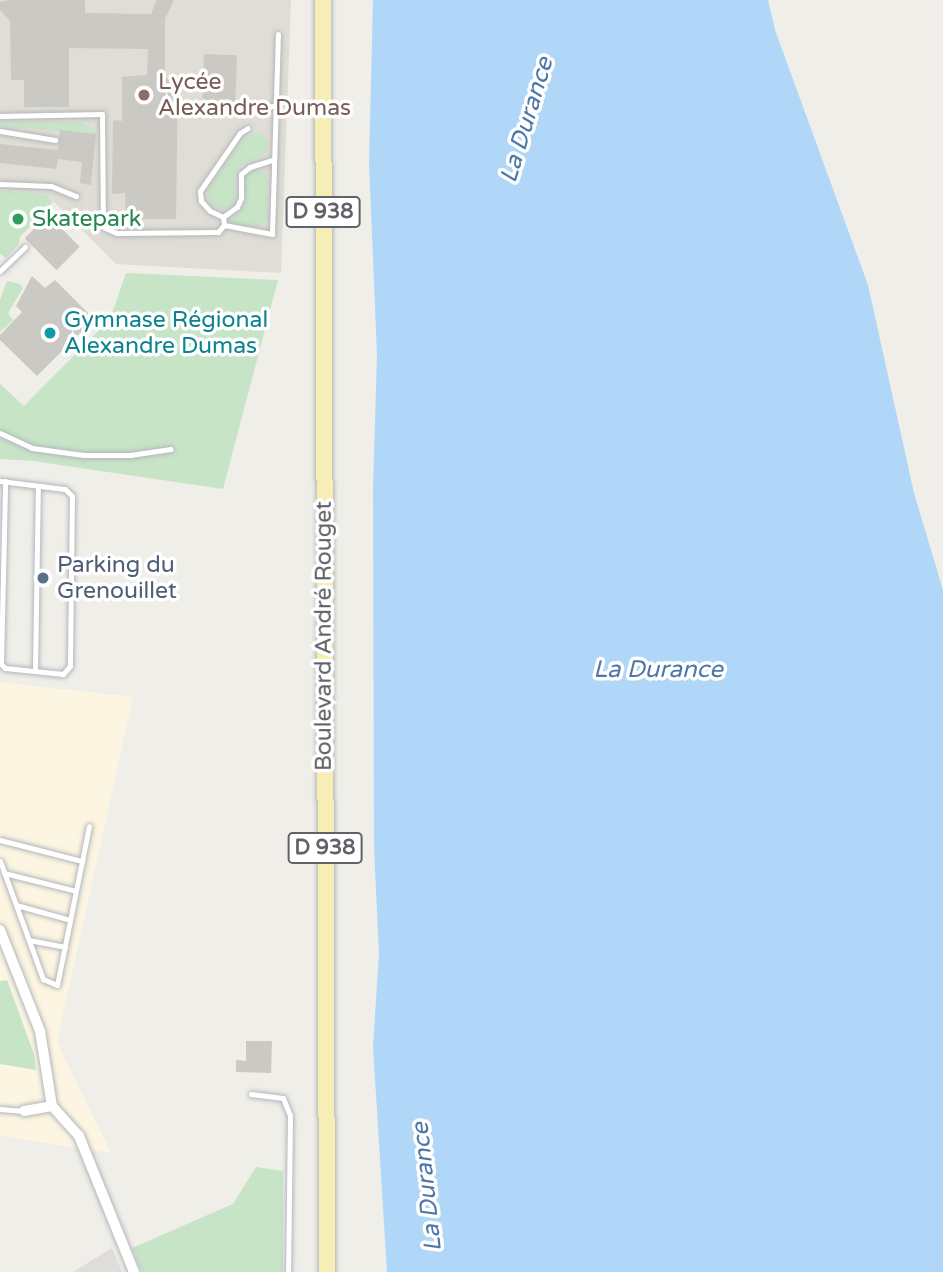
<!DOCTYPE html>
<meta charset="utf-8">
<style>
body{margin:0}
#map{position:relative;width:943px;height:1272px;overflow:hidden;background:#efeee8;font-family:"Varela Round",sans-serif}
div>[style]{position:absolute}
.commercial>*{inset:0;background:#fbf5e1}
.industrial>*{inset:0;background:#deddda}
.education>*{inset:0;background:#dfddd6}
.green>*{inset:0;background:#c7e4c7}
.water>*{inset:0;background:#b0d7f7}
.building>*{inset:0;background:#cbc9c4;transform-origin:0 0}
.roads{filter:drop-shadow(0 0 2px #b4b7bb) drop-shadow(0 0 2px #b4b7bb)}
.lane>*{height:5px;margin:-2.5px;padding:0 2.5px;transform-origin:2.5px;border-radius:2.5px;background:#fff}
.street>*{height:10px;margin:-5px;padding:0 5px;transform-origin:5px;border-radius:5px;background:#fff}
.primary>*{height:16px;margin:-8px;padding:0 8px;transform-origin:8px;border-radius:8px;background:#f7eeb5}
.dots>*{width:19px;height:19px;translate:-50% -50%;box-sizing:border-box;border:4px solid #fff;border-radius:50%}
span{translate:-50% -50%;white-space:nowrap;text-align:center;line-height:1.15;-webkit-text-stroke:7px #fff;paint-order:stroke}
.shield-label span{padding:2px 5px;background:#fff;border:2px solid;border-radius:5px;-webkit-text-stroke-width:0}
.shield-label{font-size:21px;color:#5f6266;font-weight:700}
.education-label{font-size:23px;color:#785e54}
.left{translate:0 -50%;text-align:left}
.leisure-label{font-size:23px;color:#27864d}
.culture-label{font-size:23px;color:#0d838f}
.service-label{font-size:23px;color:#4e5e75}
.street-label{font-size:23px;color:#5f6266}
.water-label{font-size:24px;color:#4d78a8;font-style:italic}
</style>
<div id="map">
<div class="commercial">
<div style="clip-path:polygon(0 682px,133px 697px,57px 1042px,111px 1153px,0 1136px)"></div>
</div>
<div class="industrial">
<div style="clip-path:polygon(112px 1248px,122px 1272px,73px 1272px)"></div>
</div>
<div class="education">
<div style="clip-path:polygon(0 0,291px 0,281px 273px,116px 264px,47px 195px,0 190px)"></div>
</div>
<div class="green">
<div style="clip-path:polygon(0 121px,82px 122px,98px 134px,0 126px)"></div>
<div style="clip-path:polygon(260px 132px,268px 139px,267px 152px,239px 167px,234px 177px,236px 198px,233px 204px,224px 209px,211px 206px,207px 202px,209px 188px,243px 138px)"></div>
<div style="clip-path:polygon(253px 170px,267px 172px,268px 218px,259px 227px,228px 223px,246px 202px,244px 174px)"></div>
<div style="clip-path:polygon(0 190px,47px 195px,53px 202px,20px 237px,19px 244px,6px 258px,0 254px)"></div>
<div style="clip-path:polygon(126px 273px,278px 280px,223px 489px,33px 461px,0 459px,0 384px,24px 406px,110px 319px)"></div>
<div style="clip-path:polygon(7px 281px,20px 284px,23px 288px,8px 313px,13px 320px,0 332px,0 300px)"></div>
<div style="clip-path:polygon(7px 980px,34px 1054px,36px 1070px,0 1064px,0 981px)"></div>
<div style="clip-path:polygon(256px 1167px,283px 1171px,283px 1272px,142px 1272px,132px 1248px,233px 1204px)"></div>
</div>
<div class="water">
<div style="clip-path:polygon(373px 0,768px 0,775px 30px,868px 285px,914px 493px,943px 590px,943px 1272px,387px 1272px,373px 1046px,379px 954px,374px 848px,373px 489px,377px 355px,369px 163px)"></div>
</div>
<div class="building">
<div style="clip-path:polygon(9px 0,85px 0,85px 13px,151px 14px,157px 0,174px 0,165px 19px,165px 78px,178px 79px,176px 219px,126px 219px,125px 193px,112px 194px,113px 120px,122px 121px,122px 77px,147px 75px,148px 49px,69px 48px,69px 107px,24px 107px,24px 80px,11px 80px,10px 21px,0 10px,0 2px)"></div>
<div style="left:204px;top:54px;width:33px;height:62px;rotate:2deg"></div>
<div style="clip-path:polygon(60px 130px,96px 134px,91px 185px,80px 183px,82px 162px,58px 159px,56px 169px,0 163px,0 144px,58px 150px)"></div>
<div style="left:48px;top:215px;width:45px;height:33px;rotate:45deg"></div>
<div style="clip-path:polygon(32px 276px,45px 288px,55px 280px,94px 319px,37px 376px,0 340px,0 335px,22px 312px,16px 306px)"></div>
<div style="clip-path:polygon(246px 1041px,272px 1041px,271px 1073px,236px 1072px,236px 1060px,246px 1061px)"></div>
</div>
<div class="roads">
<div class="lane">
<div style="left:240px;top:105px;width:35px;rotate:2deg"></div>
<div style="left:0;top:116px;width:102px;rotate:-1.1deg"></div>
<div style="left:102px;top:114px;width:105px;rotate:89.5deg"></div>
<div style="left:103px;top:219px;width:9px;rotate:77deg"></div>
<div style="left:105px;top:228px;width:13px;rotate:23deg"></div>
<div style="left:117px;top:233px;width:101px;rotate:-0.6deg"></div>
<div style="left:218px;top:232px;width:9px;rotate:-49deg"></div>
<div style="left:224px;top:225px;width:8px;rotate:-97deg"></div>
<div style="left:223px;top:217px;width:14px;rotate:-155deg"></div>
<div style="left:210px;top:211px;width:13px;rotate:-132deg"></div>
<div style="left:201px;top:201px;width:10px;rotate:-96deg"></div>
<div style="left:200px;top:191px;width:70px;rotate:-55.4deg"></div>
<div style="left:240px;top:133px;width:9px;rotate:-32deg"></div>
<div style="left:0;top:131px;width:56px;rotate:9.3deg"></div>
<div style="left:0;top:184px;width:51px;rotate:2.2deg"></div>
<div style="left:51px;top:186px;width:27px;rotate:22deg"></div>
<div style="left:223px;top:217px;width:17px;rotate:-36deg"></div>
<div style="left:237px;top:207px;width:10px;rotate:-66deg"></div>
<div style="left:241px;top:198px;width:24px;rotate:-90deg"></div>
<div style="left:241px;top:174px;width:11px;rotate:-38deg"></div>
<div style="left:250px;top:167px;width:25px;rotate:-18deg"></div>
<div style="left:224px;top:225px;width:49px;rotate:10.6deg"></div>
<div style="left:272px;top:234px;width:200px;rotate:-88.3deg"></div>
<div style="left:0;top:271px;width:35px;rotate:-44deg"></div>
<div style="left:0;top:433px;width:35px;rotate:25deg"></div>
<div style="left:32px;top:448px;width:52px;rotate:7.7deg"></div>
<div style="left:84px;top:455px;width:46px"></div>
<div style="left:130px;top:455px;width:41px;rotate:-8.3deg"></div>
<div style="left:0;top:481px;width:65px;rotate:7deg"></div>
<div style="left:65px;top:489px;width:10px;rotate:45deg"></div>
<div style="left:72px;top:496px;width:170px;rotate:90.7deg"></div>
<div style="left:70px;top:666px;width:11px;rotate:131deg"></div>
<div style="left:63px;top:674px;width:58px;rotate:-174.1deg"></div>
<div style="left:5px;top:668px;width:6px;rotate:-135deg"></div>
<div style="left:1px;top:664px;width:183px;rotate:-88.7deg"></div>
<div style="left:35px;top:671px;width:185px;rotate:-89.1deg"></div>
<div style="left:0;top:840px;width:85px;rotate:14.4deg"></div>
<div style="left:0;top:861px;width:126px;rotate:70deg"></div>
<div style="left:43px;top:979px;width:15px;rotate:23deg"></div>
<div style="left:57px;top:985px;width:162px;rotate:-78.6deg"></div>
<div style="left:4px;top:873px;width:74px;rotate:14deg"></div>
<div style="left:16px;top:905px;width:56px;rotate:15.5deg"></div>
<div style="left:29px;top:940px;width:37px;rotate:11deg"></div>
<div style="left:251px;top:1094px;width:32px;rotate:7deg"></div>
<div style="left:283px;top:1098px;width:18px;rotate:68deg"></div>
<div style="left:290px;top:1115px;width:157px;rotate:90.7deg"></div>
<div style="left:0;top:1109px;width:24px;rotate:5deg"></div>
</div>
<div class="street">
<div style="left:0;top:930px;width:109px;rotate:68.4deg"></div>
<div style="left:40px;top:1031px;width:76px;rotate:80.9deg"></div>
<div style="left:24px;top:1111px;width:28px;rotate:-10deg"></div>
<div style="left:52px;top:1106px;width:40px;rotate:48deg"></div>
<div style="left:79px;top:1136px;width:147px;rotate:68deg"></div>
</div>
<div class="primary">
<div style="left:323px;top:0;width:1272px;rotate:89.82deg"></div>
</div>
</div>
<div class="dots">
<div style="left:144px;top:95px;background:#8d6e63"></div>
<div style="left:18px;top:219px;background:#2e9e5b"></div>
<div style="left:50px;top:333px;background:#0f9aa8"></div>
<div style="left:43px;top:578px;background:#5c6f8a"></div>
</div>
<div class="shield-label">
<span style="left:323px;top:212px">D 938</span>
<span style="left:325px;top:848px">D 938</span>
</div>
<div class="education-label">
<span class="left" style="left:158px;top:95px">Lycée<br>Alexandre Dumas</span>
</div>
<div class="leisure-label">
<span class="left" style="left:32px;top:219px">Skatepark</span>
</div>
<div class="culture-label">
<span class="left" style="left:64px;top:333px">Gymnase Régional<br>Alexandre Dumas</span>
</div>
<div class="service-label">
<span class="left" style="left:57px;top:578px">Parking du<br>Grenouillet</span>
</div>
<div class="street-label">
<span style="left:324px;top:636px;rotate:-90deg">Boulevard André Rouget</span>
</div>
<div class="water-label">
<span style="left:527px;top:120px;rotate:-73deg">La Durance</span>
<span style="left:658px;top:670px">La Durance</span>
<span style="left:427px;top:1187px;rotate:-96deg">La Durance</span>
</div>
</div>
